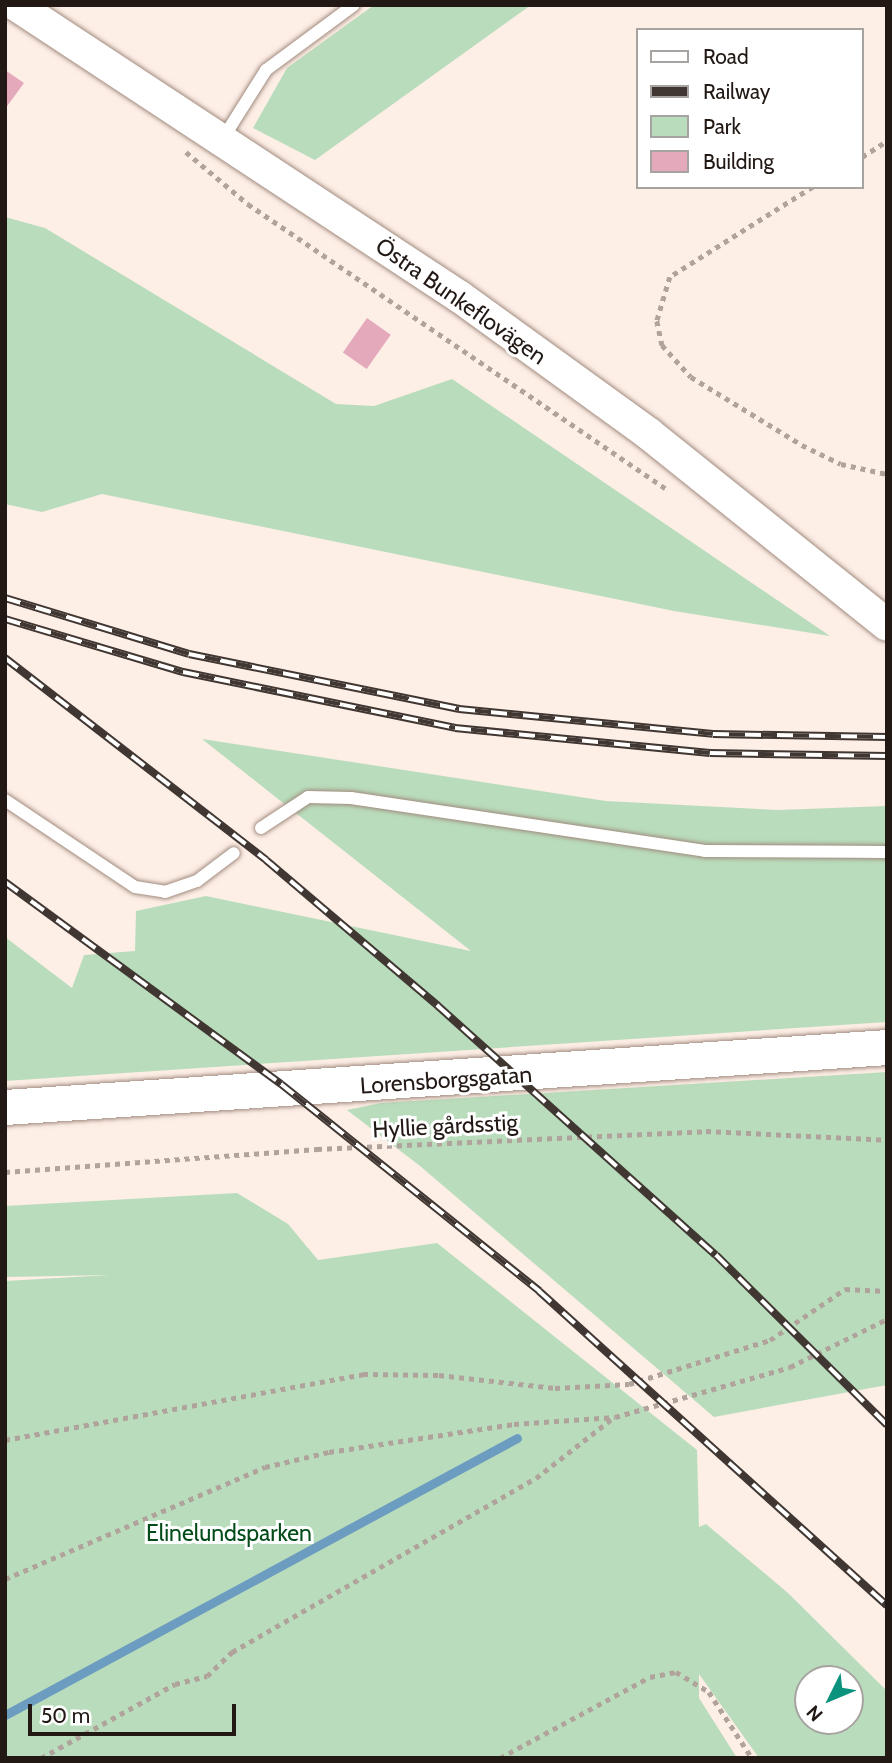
<!DOCTYPE html>
<meta charset="utf-8">
<style>
body{margin:0}
#map{position:relative;width:892px;height:1763px;overflow:hidden;background:#fdeee6;font-family:Cabin,sans-serif}
div>[style]{position:absolute}
.green>*{inset:0;background:#b9ddbc}
.stream>*{height:9px;margin:-4.5px;padding:0 4.5px;transform-origin:4.5px;border-radius:4.5px;background:#6c9cc0}
.building>*{inset:0;background:#e5a9bc;transform-origin:0 0}
.path>*{height:4.5px;margin-top:-2.25px;transform-origin:0;background:repeating-linear-gradient(90deg,#b0a39c 0 5px,transparent 0 10px)}
.roads{filter:drop-shadow(0 0 2px #a18b7f) drop-shadow(0 0 2px #a18b7f)}
.service>*{height:12px;margin:-6px;padding:0 6px;transform-origin:6px;border-radius:6px;background:#fff}
.tertiary>*{height:32px;margin:-16px;padding:0 16px;transform-origin:16px;border-radius:16px;background:#fff}
.secondary>*{height:35px;margin:-17.5px;padding:0 17.5px;transform-origin:17.5px;border-radius:17.5px;background:#fff}
.rail>*{height:8px;margin-top:-4px;transform-origin:0;background:repeating-linear-gradient(90deg,#fff 0 16px,#403732 0 32px);box-sizing:border-box;border-block:2px solid #403732}
span{translate:-50% -50%;white-space:nowrap;text-align:center;line-height:1.15;-webkit-text-stroke:6px #fff;paint-order:stroke}
.street-label{font-size:23px;color:#221915}
.park-label{font-size:23px;color:#034c1a}
.frame{position:absolute;inset:0;border:7px solid #221915;pointer-events:none}
.legend{position:absolute;left:636px;top:28px;width:228px;height:161px;box-sizing:border-box;background:#fff;border:2px solid #a7a3a1;margin:0;padding:9px 12px;list-style:none;font-size:21px;color:#221915}
.legend li{display:flex;align-items:center;gap:14px;height:35px}
.legend b{width:35px;border:2px solid #a7a3a1}
.north{position:absolute;left:794px;top:1665px;width:70px;height:70px;box-sizing:border-box;background:#fff;border:2px solid #a7a3a1;border-radius:50%;rotate:227deg;font-size:19px;font-weight:700;line-height:28px;text-align:center;color:#221915}
.north::after{content:'';display:block;margin:auto;width:24px;height:32px;background:#0c937e;clip-path:polygon(50% 0,100% 100%,50% 72%,0 100%)}
.scale{position:absolute;left:28px;top:1704px;width:208px;height:32px;box-sizing:border-box;border:4px solid #221915;border-top:0;padding-left:9px;font-size:21px;line-height:24px;white-space:nowrap;color:#221915;-webkit-text-stroke:5px #fff;paint-order:stroke}
</style>
<div id="map">
<div class="green">
<div style="clip-path:polygon(374px 5px,531px 5px,315px 160px,253px 128px,287px 68px)"></div>
<div style="clip-path:polygon(5px 217px,45px 228px,336px 404px,374px 406px,452px 379px,830px 636px,674px 611px,102px 494px,42px 512px,5px 504px)"></div>
<div style="clip-path:polygon(202px 739px,606px 801px,778px 810px,887px 806px,887px 1022px,5px 1081px,5px 937px,72px 988px,84px 955px,135px 951px,136px 911px,206px 896px,471px 951px)"></div>
<div style="clip-path:polygon(887px 1072px,887px 1385px,714px 1417px,420px 1166px,347px 1110px,381px 1103px)"></div>
<div style="clip-path:polygon(evenodd,237px 1193px,288px 1224px,318px 1260px,437px 1243px,697px 1450px,699px 1527px,706px 1524px,788px 1593px,887px 1691px,887px 1758px,759px 1758px,699px 1674px,699px 1698px,737px 1758px,5px 1758px,5px 1281px,110px 1275px,5px 1277px,5px 1206px,237px 1193px,808px 1679px,850px 1679px,850px 1721px,808px 1721px,808px 1679px)"></div>
</div>
<div class="stream">
<div style="left:5px;top:1715px;width:582px;rotate:-28.41deg"></div>
</div>
<div class="building">
<div style="clip-path:polygon(5px 70px,24px 83px,5px 109px)"></div>
<div style="left:367px;top:318px;width:29px;height:42px;rotate:35deg"></div>
</div>
<div class="path">
<div style="left:186px;top:152px;width:81px;rotate:40deg"></div>
<div style="left:248px;top:204px;width:505px;rotate:34.26deg"></div>
<div style="left:862px;top:157px;width:30px;rotate:-33deg"></div>
<div style="left:813px;top:187px;width:169px;rotate:147.8deg"></div>
<div style="left:670px;top:277px;width:46px;rotate:106.5deg"></div>
<div style="left:657px;top:321px;width:25px;rotate:78deg"></div>
<div style="left:662px;top:345px;width:43px;rotate:47.8deg"></div>
<div style="left:691px;top:377px;width:130px;rotate:31.5deg"></div>
<div style="left:802px;top:445px;width:43px;rotate:26deg"></div>
<div style="left:841px;top:464px;width:47px;rotate:12.3deg"></div>
<div style="left:5px;top:1172px;width:313px;rotate:-4.2deg"></div>
<div style="left:317px;top:1149px;width:389px;rotate:-2.6deg"></div>
<div style="left:706px;top:1131px;width:181px;rotate:2.8deg"></div>
<div style="left:5px;top:1440px;width:364px;rotate:-10.4deg"></div>
<div style="left:363px;top:1374px;width:76px;rotate:0.8deg"></div>
<div style="left:439px;top:1375px;width:117px;rotate:6.4deg"></div>
<div style="left:555px;top:1388px;width:74px;rotate:-3.1deg"></div>
<div style="left:629px;top:1384px;width:148px;rotate:-17.3deg"></div>
<div style="left:770px;top:1340px;width:91px;rotate:-34.2deg"></div>
<div style="left:845px;top:1289px;width:42px;rotate:2.7deg"></div>
<div style="left:5px;top:1579px;width:283px;rotate:-23.3deg"></div>
<div style="left:265px;top:1467px;width:66px;rotate:-13.2deg"></div>
<div style="left:329px;top:1452px;width:187px;rotate:-8.6deg"></div>
<div style="left:514px;top:1424px;width:101px;rotate:-4deg"></div>
<div style="left:615px;top:1417px;width:182px;rotate:-15.9deg"></div>
<div style="left:790px;top:1367px;width:108px;rotate:-26.3deg"></div>
<div style="left:41px;top:1758px;width:153px;rotate:-28.9deg"></div>
<div style="left:175px;top:1684px;width:33px;rotate:-14deg"></div>
<div style="left:207px;top:1676px;width:35px;rotate:-44deg"></div>
<div style="left:232px;top:1652px;width:350px;rotate:-29.8deg"></div>
<div style="left:536px;top:1478px;width:99px;rotate:-38deg"></div>
<div style="left:500px;top:1758px;width:170px;rotate:-28.4deg"></div>
<div style="left:650px;top:1677px;width:26px;rotate:-11deg"></div>
<div style="left:676px;top:1672px;width:39px;rotate:31deg"></div>
<div style="left:709px;top:1692px;width:79px;rotate:56.9deg"></div>
</div>
<div class="roads">
<div class="service">
<div style="left:222px;top:140px;width:83px;rotate:-57.8deg"></div>
<div style="left:266px;top:70px;width:109px;rotate:-36.5deg"></div>
<div style="left:5px;top:800px;width:156px;rotate:33.8deg"></div>
<div style="left:135px;top:887px;width:30px;rotate:9deg"></div>
<div style="left:165px;top:892px;width:34px;rotate:-19deg"></div>
<div style="left:197px;top:881px;width:46px;rotate:-37.1deg"></div>
<div style="left:261px;top:828px;width:56px;rotate:-33.4deg"></div>
<div style="left:308px;top:797px;width:43px;rotate:1.3deg"></div>
<div style="left:351px;top:798px;width:358px;rotate:8.5deg"></div>
<div style="left:705px;top:851px;width:182px;rotate:0.3deg"></div>
</div>
<div class="tertiary">
<div style="left:16px;top:5px;width:531px;rotate:33.33deg"></div>
<div style="left:460px;top:297px;width:233px;rotate:35.9deg"></div>
<div style="left:649px;top:434px;width:305px;rotate:38.7deg"></div>
</div>
<div class="secondary">
<div style="left:5px;top:1107px;width:884px;rotate:-3.89deg"></div>
</div>
</div>
<div class="rail">
<div style="left:5px;top:598px;width:192px;rotate:16.9deg"></div>
<div style="left:189px;top:654px;width:276px;rotate:11.5deg"></div>
<div style="left:459px;top:709px;width:255px;rotate:5.6deg"></div>
<div style="left:713px;top:734px;width:174px;rotate:1deg"></div>
<div style="left:5px;top:619px;width:186px;rotate:16.6deg"></div>
<div style="left:183px;top:672px;width:278px;rotate:11.6deg"></div>
<div style="left:455px;top:728px;width:256px;rotate:5.6deg"></div>
<div style="left:710px;top:753px;width:177px;rotate:1deg"></div>
<div style="left:5px;top:658px;width:330px;rotate:37.7deg"></div>
<div style="left:266px;top:860px;width:226px;rotate:40.3deg"></div>
<div style="left:438px;top:1006px;width:373px;rotate:41.9deg"></div>
<div style="left:716px;top:1255px;width:241px;rotate:44.8deg"></div>
<div style="left:5px;top:882px;width:342px;rotate:36.2deg"></div>
<div style="left:281px;top:1084px;width:331px;rotate:38.7deg"></div>
<div style="left:539px;top:1291px;width:469px;rotate:42.1deg"></div>
</div>
<div class="street-label">
<span style="left:461px;top:301px;rotate:35deg">Östra Bunkeflovägen</span>
<span style="left:446px;top:1080px;rotate:-4deg">Lorensborgsgatan</span>
<span style="left:445px;top:1126px;rotate:-3deg">Hyllie gårdsstig</span>
</div>
<div class="park-label">
<span style="left:229px;top:1533px">Elinelundsparken</span>
</div>
<div class="frame"></div>
<ul class="legend">
<li><b style="height:9px;background:#fff"></b>Road</li>
<li><b style="height:9px;background:#403732"></b>Railway</li>
<li><b style="height:19px;background:#b9ddbc"></b>Park</li>
<li><b style="height:19px;background:#e5a9bc"></b>Building</li>
</ul>
<div class="north">N</div>
<div class="scale">50 m</div>
</div>
